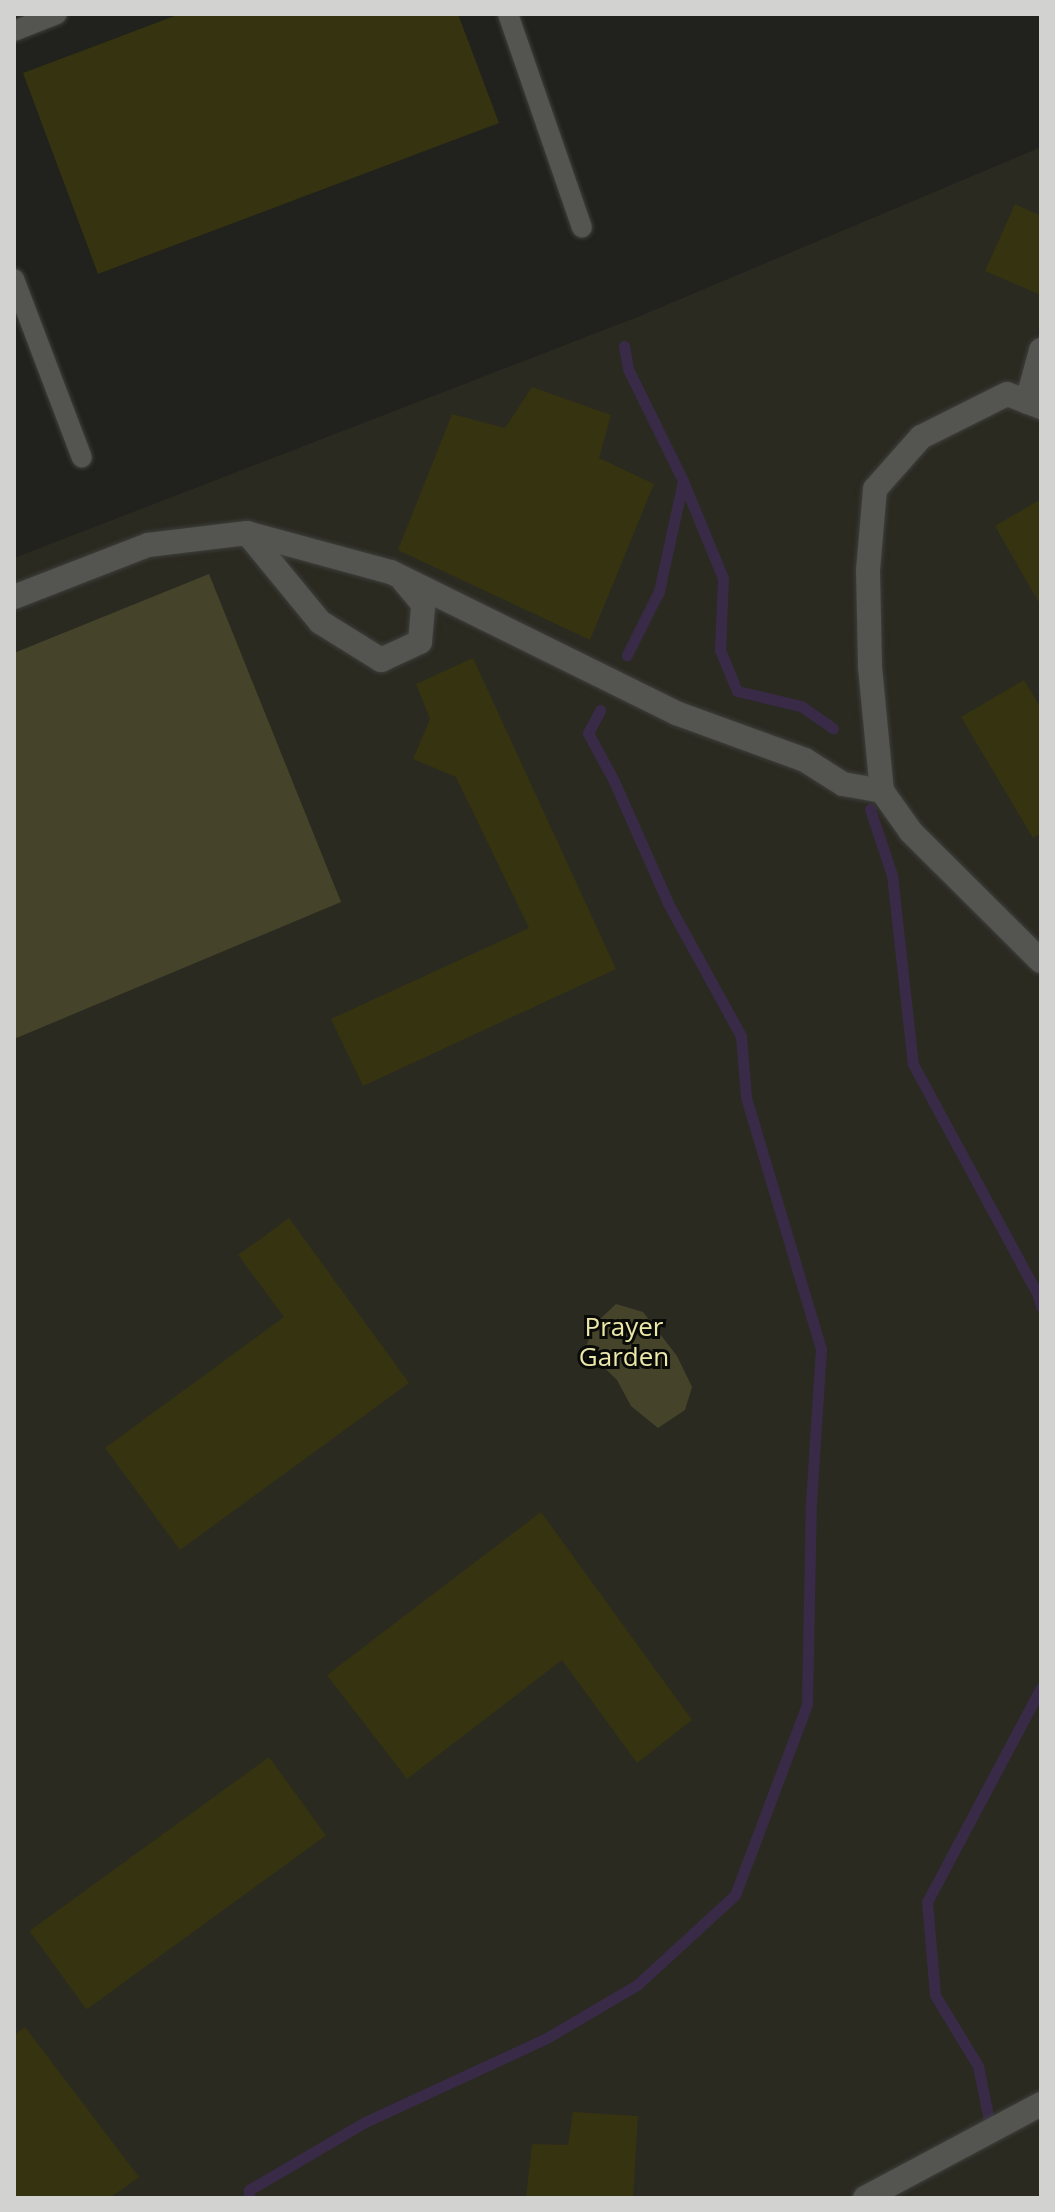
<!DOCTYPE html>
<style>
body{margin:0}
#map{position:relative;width:1055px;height:2212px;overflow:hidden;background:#21211d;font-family:"Open Sans",sans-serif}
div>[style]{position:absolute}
.built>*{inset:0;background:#2a2a21}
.green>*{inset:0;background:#45442a}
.stream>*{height:11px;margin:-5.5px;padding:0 5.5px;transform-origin:5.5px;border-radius:5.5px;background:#392b48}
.building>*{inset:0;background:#363310;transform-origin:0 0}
.roads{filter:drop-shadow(0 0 2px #3e3e3c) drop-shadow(0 0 2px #3e3e3c)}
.lane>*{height:20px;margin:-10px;padding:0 10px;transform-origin:10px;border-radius:10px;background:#545450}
.street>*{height:24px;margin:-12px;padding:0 12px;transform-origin:12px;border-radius:12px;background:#545450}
span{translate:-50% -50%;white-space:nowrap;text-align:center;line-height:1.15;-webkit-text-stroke:6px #0a0a09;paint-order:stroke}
.park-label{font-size:26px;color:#ebe8a8}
.frame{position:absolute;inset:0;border:16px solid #d2d2d0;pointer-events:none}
</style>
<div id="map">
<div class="built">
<div style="clip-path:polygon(1041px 147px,1041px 2198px,14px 2198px,14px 558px,640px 316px)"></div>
</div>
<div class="green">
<div style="clip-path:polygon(209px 574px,341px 902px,14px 1039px,14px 653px)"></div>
<div style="clip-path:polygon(616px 1304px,643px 1312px,677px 1356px,692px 1387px,685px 1410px,658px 1428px,631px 1406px,617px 1380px,585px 1349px,595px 1324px)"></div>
</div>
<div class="stream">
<div style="left:624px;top:346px;width:23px;rotate:80deg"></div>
<div style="left:628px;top:369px;width:125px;rotate:63.8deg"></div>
<div style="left:683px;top:481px;width:113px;rotate:102.3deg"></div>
<div style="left:659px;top:591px;width:72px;rotate:116.6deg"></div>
<div style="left:683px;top:481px;width:105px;rotate:67.6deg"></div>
<div style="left:723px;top:578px;width:72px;rotate:92.4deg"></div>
<div style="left:720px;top:650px;width:44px;rotate:67.5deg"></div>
<div style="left:737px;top:691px;width:66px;rotate:13.2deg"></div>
<div style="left:801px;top:706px;width:39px;rotate:35deg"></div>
<div style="left:870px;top:809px;width:70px;rotate:71.6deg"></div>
<div style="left:892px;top:875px;width:190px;rotate:83.7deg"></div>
<div style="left:913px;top:1064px;width:260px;rotate:61.6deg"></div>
<div style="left:1037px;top:1293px;width:14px;rotate:73deg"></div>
<div style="left:991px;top:2130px;width:65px;rotate:-101.5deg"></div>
<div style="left:978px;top:2066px;width:83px;rotate:-121.2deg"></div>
<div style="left:935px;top:1995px;width:93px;rotate:-94.9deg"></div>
<div style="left:927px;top:1902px;width:242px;rotate:-62deg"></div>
<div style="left:249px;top:2198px;width:8px;rotate:-90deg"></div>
<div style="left:249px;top:2190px;width:132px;rotate:-30.4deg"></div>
<div style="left:363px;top:2123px;width:200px;rotate:-24.8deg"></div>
<div style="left:545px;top:2039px;width:107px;rotate:-30.4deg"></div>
<div style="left:637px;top:1985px;width:133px;rotate:-42.6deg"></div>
<div style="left:735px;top:1895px;width:204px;rotate:-69.3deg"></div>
<div style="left:807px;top:1704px;width:201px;rotate:-88.9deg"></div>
<div style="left:811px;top:1503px;width:154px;rotate:-86.3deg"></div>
<div style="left:821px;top:1349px;width:263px;rotate:-106.6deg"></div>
<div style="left:746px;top:1097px;width:61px;rotate:-94.7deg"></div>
<div style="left:741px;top:1036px;width:152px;rotate:-118.8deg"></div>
<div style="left:668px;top:903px;width:133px;rotate:-113.9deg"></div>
<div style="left:614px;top:781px;width:55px;rotate:-118.4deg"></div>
<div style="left:588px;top:733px;width:26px;rotate:-62deg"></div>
</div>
<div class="building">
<div style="clip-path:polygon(180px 14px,458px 14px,499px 123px,98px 274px,23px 73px)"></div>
<div style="clip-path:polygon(1015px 204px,1041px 216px,1041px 295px,985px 271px)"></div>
<div style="clip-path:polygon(532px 387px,611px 415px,599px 458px,654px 484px,590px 640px,398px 550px,452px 414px,505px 428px)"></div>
<div style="clip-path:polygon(1041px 499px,1041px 606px,995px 526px)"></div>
<div style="clip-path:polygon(473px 658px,616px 969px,363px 1086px,331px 1019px,529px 928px,456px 777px,413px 759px,430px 719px,416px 684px)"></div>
<div style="clip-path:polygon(1024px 680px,1041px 708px,1041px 833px,1033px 838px,961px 717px)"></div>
<div style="clip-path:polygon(289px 1218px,409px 1383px,180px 1550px,105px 1448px,284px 1317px,238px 1255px)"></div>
<div style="clip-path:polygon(541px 1512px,692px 1720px,637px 1763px,562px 1660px,407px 1779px,327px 1675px)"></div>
<div style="left:269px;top:1757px;width:97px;height:296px;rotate:54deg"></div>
<div style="clip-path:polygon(25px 2027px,139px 2177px,110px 2198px,14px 2198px,14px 2035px)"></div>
<div style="clip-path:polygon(573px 2112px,638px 2116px,633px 2198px,526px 2198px,532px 2144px,568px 2145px)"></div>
</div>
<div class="roads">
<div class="lane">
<div style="left:508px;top:14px;width:226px;rotate:70.9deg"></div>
<div style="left:14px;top:31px;width:46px;rotate:-21.6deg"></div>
<div style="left:14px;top:279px;width:191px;rotate:69.2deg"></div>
</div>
<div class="street">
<div style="left:1027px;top:402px;width:54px;rotate:-74.9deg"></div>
<div style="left:1041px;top:407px;width:36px;rotate:-159deg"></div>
<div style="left:1007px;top:394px;width:96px;rotate:153.4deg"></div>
<div style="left:921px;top:437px;width:69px;rotate:131.5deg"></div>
<div style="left:875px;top:489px;width:81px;rotate:94.9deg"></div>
<div style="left:868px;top:570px;width:97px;rotate:88.8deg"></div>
<div style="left:870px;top:667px;width:125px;rotate:84.5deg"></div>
<div style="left:882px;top:791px;width:50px;rotate:54.7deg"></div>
<div style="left:911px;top:832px;width:183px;rotate:44.8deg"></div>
<div style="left:247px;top:533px;width:115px;rotate:50.6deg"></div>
<div style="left:320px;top:622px;width:72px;rotate:31.9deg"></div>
<div style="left:381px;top:660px;width:43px;rotate:-24.8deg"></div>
<div style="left:420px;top:642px;width:38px;rotate:-85deg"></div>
<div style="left:423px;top:604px;width:30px;rotate:-130deg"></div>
<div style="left:14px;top:597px;width:144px;rotate:-21.2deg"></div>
<div style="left:148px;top:545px;width:100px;rotate:-6.9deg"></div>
<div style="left:247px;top:533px;width:149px;rotate:15.2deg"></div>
<div style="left:391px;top:572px;width:318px;rotate:26.3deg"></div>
<div style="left:676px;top:713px;width:137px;rotate:20deg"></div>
<div style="left:805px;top:760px;width:45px;rotate:32.3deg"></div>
<div style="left:843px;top:784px;width:40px;rotate:10deg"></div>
<div style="left:865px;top:2198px;width:200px;rotate:-28.1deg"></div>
</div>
</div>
<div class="park-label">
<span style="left:624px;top:1342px">Prayer<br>Garden</span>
</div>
<div class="frame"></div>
</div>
